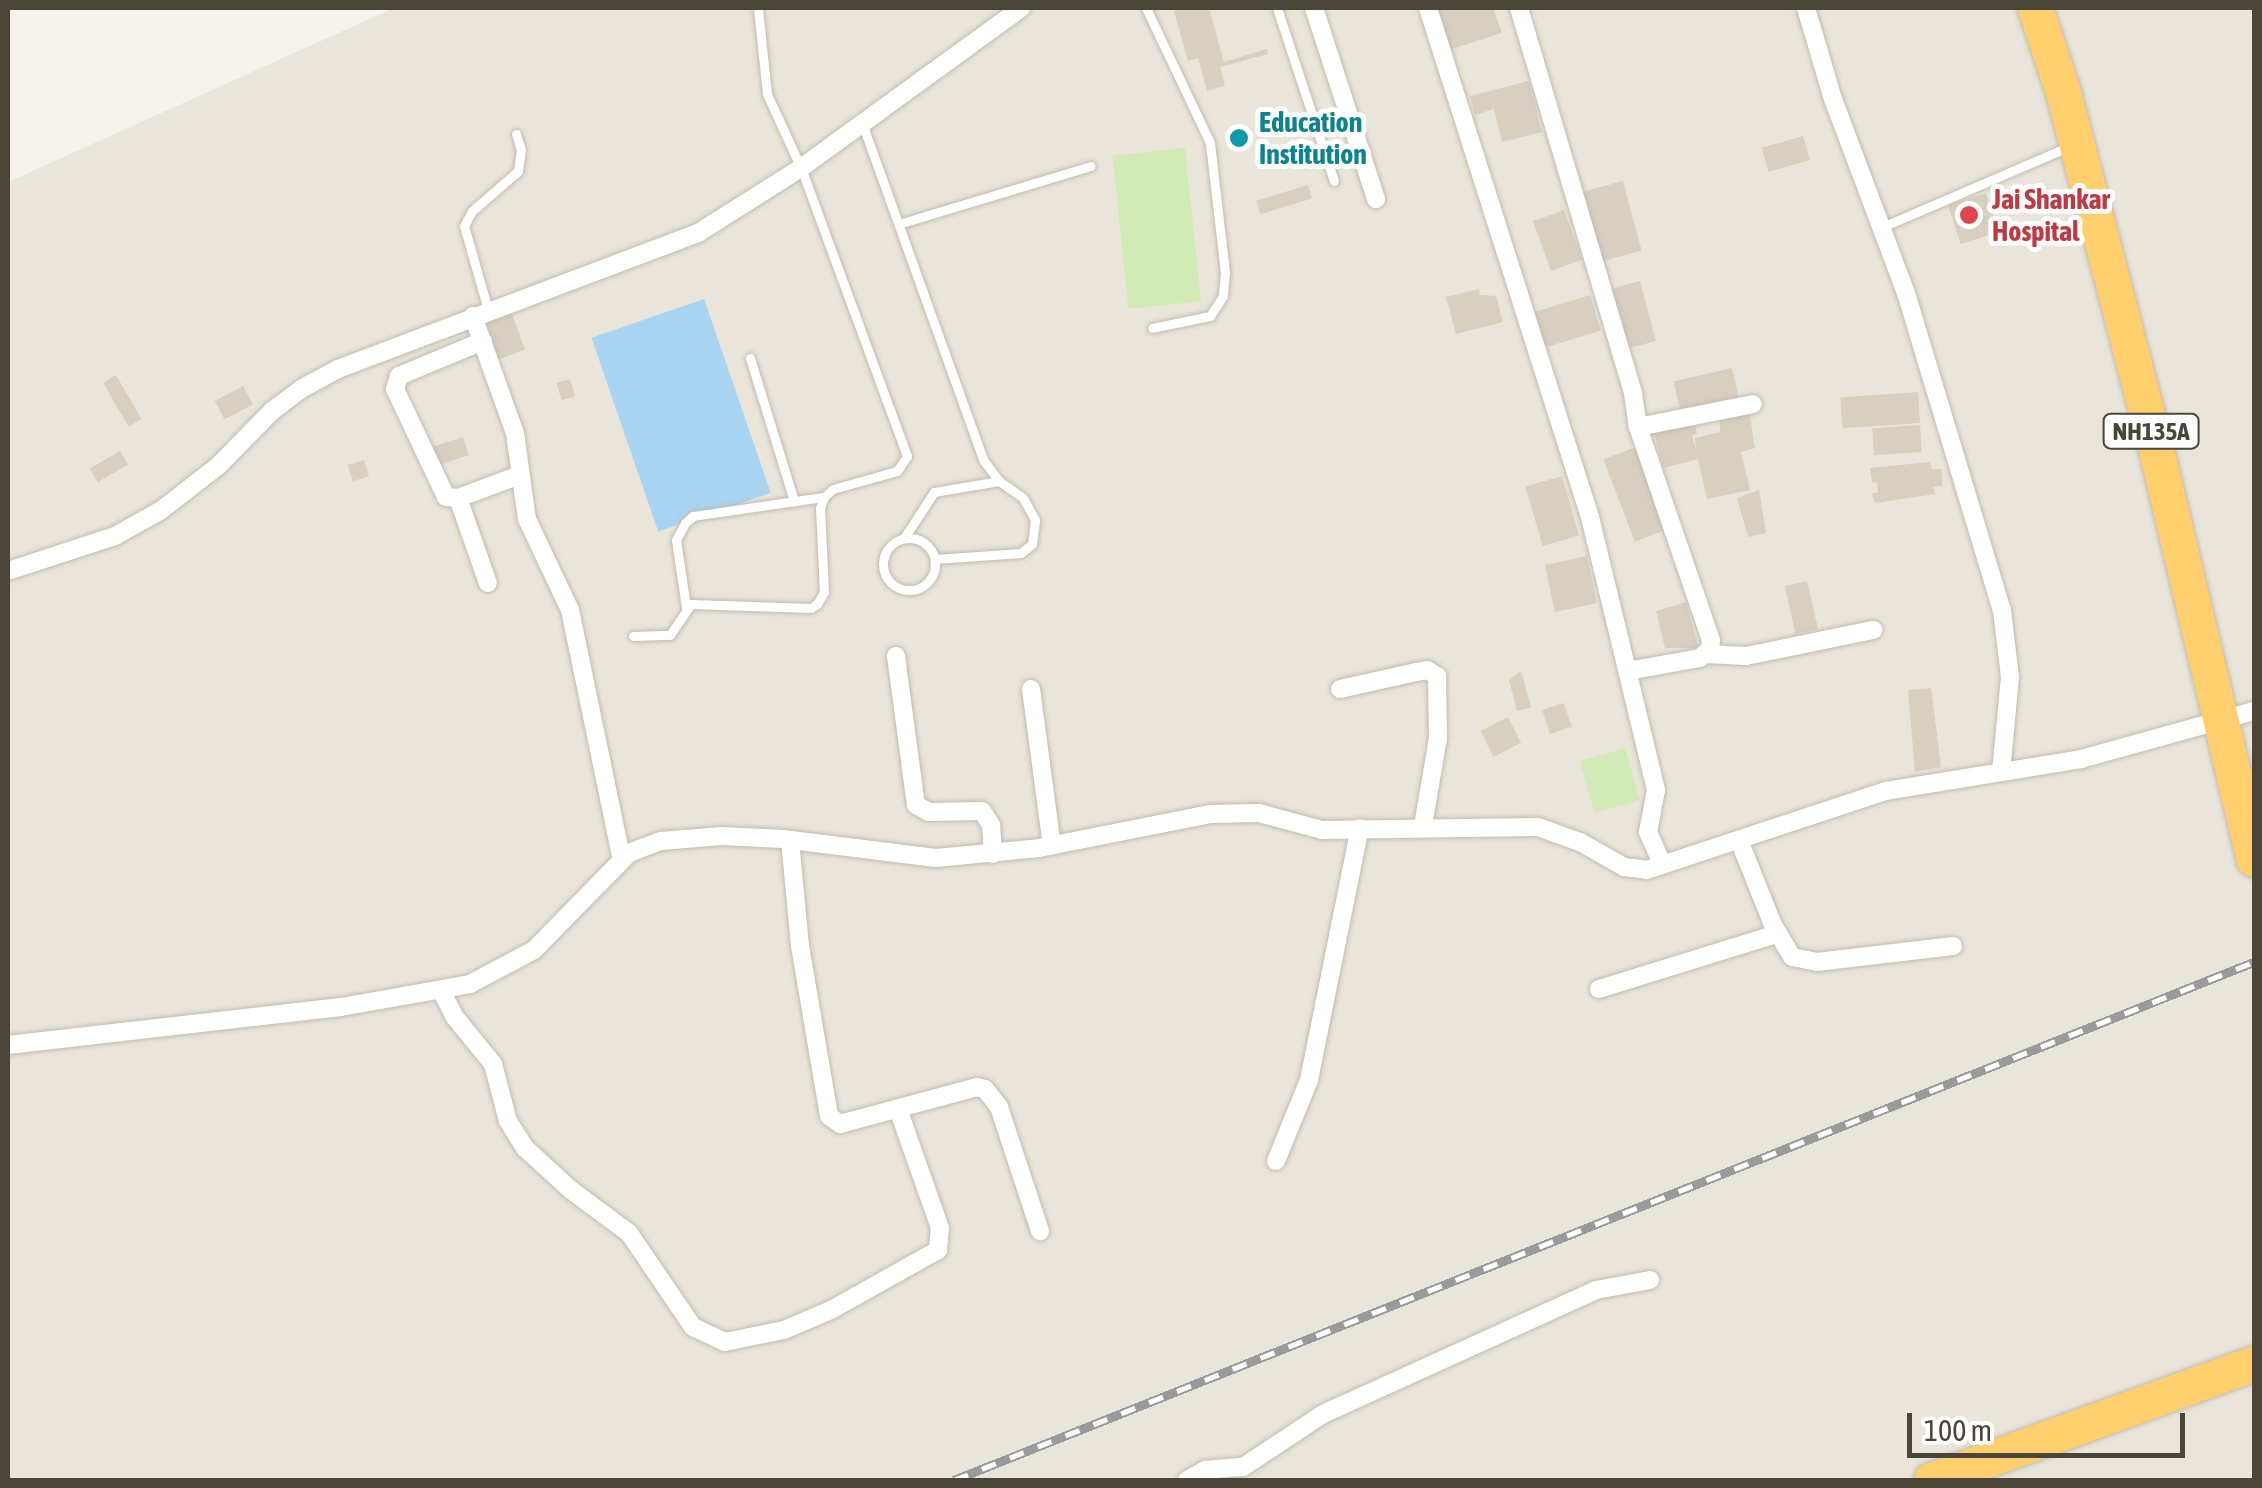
<!DOCTYPE html>
<style>
body{margin:0}
#map{position:relative;width:2262px;height:1488px;overflow:hidden;background:#f6f3ec;font-family:"Asap Condensed",sans-serif}
div>[style]{position:absolute}
.residential>*{inset:0;background:#eae5da}
.green>*{inset:0;background:#d2eab5;transform-origin:0 0}
.water>*{inset:0;background:#a9d4f2;transform-origin:0 0}
.building>*{inset:0;background:#d8cfc1;transform-origin:0 0}
.roads{filter:drop-shadow(0 0 2px #c2bbae) drop-shadow(0 0 2px #c2bbae)}
.lane>*{height:9px;margin:-4.5px;padding:0 4.5px;transform-origin:4.5px;border-radius:4.5px;background:#fff}
.lane>.ring{margin:-4.5px;padding:0;box-sizing:content-box;background:none;border:9px solid #fff;border-radius:50%}
.street>*{height:18px;margin:-9px;padding:0 9px;transform-origin:9px;border-radius:9px;background:#fff}
.highway>*{height:35px;margin:-17.5px;padding:0 17.5px;transform-origin:17.5px;border-radius:17.5px;background:#ffcf6e}
.rail>*{height:9px;margin-top:-4.5px;transform-origin:0;background:repeating-linear-gradient(90deg,#fff 0 15px,#9a9a9a 0 30px);box-sizing:border-box;border-block:2px solid #9a9a9a}
.dots>*{width:28px;height:28px;translate:-50% -50%;box-sizing:border-box;border:5px solid #fff;border-radius:50%}
span{translate:-50% -50%;white-space:nowrap;text-align:center;line-height:1.15;-webkit-text-stroke:10px #fff;paint-order:stroke}
.shield-label span{padding:2px 8px;background:#fff;border:2px solid;border-radius:8px;-webkit-text-stroke-width:0}
.shield-label{font-size:25px;color:#4b4439;font-weight:700}
.culture-label{font-size:28px;color:#0d838f;font-weight:700}
.left{translate:0 -50%;text-align:left}
.health-label{font-size:28px;color:#be3a42;font-weight:700}
.frame{position:absolute;inset:0;border:10px solid #4b4439;pointer-events:none}
.scale{position:absolute;left:1907px;top:1413px;width:278px;height:45px;box-sizing:border-box;border:5px solid #4b4439;border-top:0;padding-left:12px;font-size:30px;line-height:35px;white-space:nowrap;color:#4b4439;-webkit-text-stroke:8px #fff;paint-order:stroke}
</style>
<div id="map">
<div class="residential">
<div style="clip-path:polygon(394px 8px,2254px 8px,2254px 1480px,8px 1480px,8px 182px)"></div>
</div>
<div class="green">
<div style="left:1185px;top:148px;width:154px;height:73px;rotate:84deg"></div>
<div style="left:1625px;top:748px;width:54px;height:47px;rotate:74deg"></div>
</div>
<div class="water">
<div style="left:704px;top:299px;width:205px;height:119px;rotate:71deg"></div>
</div>
<div class="building">
<div style="clip-path:polygon(1173px 8px,1209px 8px,1224px 62px,1267px 49px,1268px 54px,1220px 67px,1225px 86px,1207px 91px,1198px 58px,1188px 61px)"></div>
<div style="clip-path:polygon(1438px 8px,1493px 8px,1502px 33px,1442px 52px,1429px 11px)"></div>
<div style="clip-path:polygon(1529px 81px,1542px 132px,1502px 142px,1494px 109px,1475px 115px,1470px 96px)"></div>
<div style="left:1803px;top:136px;width:25px;height:43px;rotate:74deg"></div>
<div style="left:1623px;top:181px;width:72px;height:41px;rotate:75deg"></div>
<div style="left:1308px;top:185px;width:14px;height:54px;rotate:73deg"></div>
<div style="left:1986px;top:193px;width:41px;height:40px;rotate:72deg"></div>
<div style="left:1564px;top:210px;width:53px;height:33px;rotate:70deg"></div>
<div style="left:1640px;top:281px;width:62px;height:32px;rotate:75deg"></div>
<div style="clip-path:polygon(1479px 289px,1480px 295px,1496px 296px,1503px 322px,1456px 334px,1446px 297px)"></div>
<div style="left:1590px;top:295px;width:37px;height:67px;rotate:73deg"></div>
<div style="left:511px;top:311px;width:41px;height:31px;rotate:70deg"></div>
<div style="left:1732px;top:368px;width:36px;height:60px;rotate:77deg"></div>
<div style="left:116px;top:375px;width:51px;height:15px;rotate:60deg"></div>
<div style="left:570px;top:379px;width:18px;height:14px;rotate:74deg"></div>
<div style="left:243px;top:386px;width:21px;height:32px;rotate:62deg"></div>
<div style="left:1918px;top:392px;width:31px;height:78px;rotate:86deg"></div>
<div style="clip-path:polygon(1749px 410px,1755px 448px,1741px 452px,1750px 490px,1707px 499px,1698px 459px,1663px 468px,1653px 429px,1693px 418px,1697px 434px,1692px 435px,1696px 450px,1695px 438px,1720px 432px,1720px 416px)"></div>
<div style="left:1920px;top:425px;width:27px;height:48px;rotate:86deg"></div>
<div style="left:463px;top:437px;width:19px;height:36px;rotate:72deg"></div>
<div style="left:1636px;top:447px;width:88px;height:35px;rotate:69deg"></div>
<div style="left:120px;top:451px;width:16px;height:35px;rotate:60deg"></div>
<div style="left:364px;top:460px;width:17px;height:17px;rotate:73deg"></div>
<div style="clip-path:polygon(1930px 462px,1932px 469px,1942px 469px,1942px 486px,1933px 487px,1935px 494px,1875px 503px,1872px 494px,1878px 492px,1877px 483px,1872px 482px,1870px 468px)"></div>
<div style="left:1562px;top:476px;width:62px;height:38px;rotate:74deg"></div>
<div style="clip-path:polygon(1759px 490px,1766px 533px,1748px 537px,1737px 498px)"></div>
<div style="left:1587px;top:556px;width:48px;height:43px;rotate:78deg"></div>
<div style="left:1807px;top:581px;width:49px;height:23px;rotate:77deg"></div>
<div style="clip-path:polygon(1686px 602px,1699px 648px,1665px 648px,1656px 611px)"></div>
<div style="clip-path:polygon(1521px 671px,1531px 707px,1517px 711px,1509px 680px)"></div>
<div style="clip-path:polygon(1931px 688px,1941px 767px,1915px 772px,1908px 690px)"></div>
<div style="left:1564px;top:703px;width:25px;height:23px;rotate:72deg"></div>
<div style="left:1508px;top:717px;width:29px;height:31px;rotate:63deg"></div>
</div>
<div class="roads">
<div class="lane">
<div style="left:1146px;top:8px;width:149px;rotate:64.6deg"></div>
<div style="left:1210px;top:143px;width:130px;rotate:83.4deg"></div>
<div style="left:1225px;top:272px;width:24px;rotate:95deg"></div>
<div style="left:1223px;top:296px;width:24px;rotate:123deg"></div>
<div style="left:1210px;top:316px;width:59px;rotate:168.3deg"></div>
<div style="left:1277px;top:8px;width:182px;rotate:71.8deg"></div>
<div style="left:862px;top:123px;width:359px;rotate:70.2deg"></div>
<div style="left:984px;top:461px;width:25px;rotate:53deg"></div>
<div style="left:999px;top:481px;width:29px;rotate:35deg"></div>
<div style="left:1023px;top:498px;width:25px;rotate:61deg"></div>
<div style="left:1035px;top:520px;width:24px;rotate:97deg"></div>
<div style="left:1032px;top:544px;width:14px;rotate:141deg"></div>
<div style="left:1021px;top:553px;width:86px;rotate:176deg"></div>
<div style="left:902px;top:223px;width:197px;rotate:-16.8deg"></div>
<div style="left:1882px;top:227px;width:202px;rotate:-23.3deg"></div>
<div style="left:488px;top:310px;width:87px;rotate:-105.9deg"></div>
<div style="left:464px;top:226px;width:17px;rotate:-62deg"></div>
<div style="left:472px;top:211px;width:61px;rotate:-41deg"></div>
<div style="left:518px;top:171px;width:21px;rotate:-82deg"></div>
<div style="left:521px;top:150px;width:17px;rotate:-107deg"></div>
<div style="left:750px;top:358px;width:150px;rotate:72.9deg"></div>
<div style="left:904px;top:538px;width:55px;rotate:-56.9deg"></div>
<div style="left:934px;top:492px;width:66px;rotate:-9.6deg"></div>
<div class="ring" style="left:883px;top:538px;width:43px;height:43px"></div>
<div style="left:686px;top:607px;width:68px;rotate:-98.5deg"></div>
<div style="left:676px;top:540px;width:19px;rotate:-62deg"></div>
<div style="left:685px;top:523px;width:11px;rotate:-41deg"></div>
<div style="left:693px;top:516px;width:132px;rotate:-8.3deg"></div>
<div style="left:633px;top:636px;width:37px;rotate:-2deg"></div>
<div style="left:670px;top:635px;width:37px;rotate:-56deg"></div>
<div style="left:691px;top:604px;width:120px;rotate:1.9deg"></div>
<div style="left:811px;top:608px;width:7px;rotate:-34deg"></div>
<div style="left:817px;top:604px;width:14px;rotate:-60deg"></div>
<div style="left:824px;top:592px;width:84px;rotate:-92.7deg"></div>
<div style="left:820px;top:508px;width:12px;rotate:-70deg"></div>
<div style="left:824px;top:497px;width:12px;rotate:-42deg"></div>
<div style="left:833px;top:489px;width:66px;rotate:-15.7deg"></div>
<div style="left:897px;top:471px;width:18px;rotate:-56deg"></div>
<div style="left:907px;top:456px;width:307px;rotate:-110.2deg"></div>
<div style="left:801px;top:168px;width:81px;rotate:-114.7deg"></div>
<div style="left:767px;top:94px;width:86px;rotate:-96deg"></div>
</div>
<div class="street">
<div style="left:1314px;top:8px;width:201px;rotate:72deg"></div>
<div style="left:1428px;top:8px;width:534px;rotate:72.35deg"></div>
<div style="left:1590px;top:517px;width:281px;rotate:76.4deg"></div>
<div style="left:1656px;top:790px;width:43px;rotate:100.8deg"></div>
<div style="left:1648px;top:832px;width:36px;rotate:66deg"></div>
<div style="left:1519px;top:8px;width:402px;rotate:73.5deg"></div>
<div style="left:1633px;top:393px;width:34px;rotate:82deg"></div>
<div style="left:1638px;top:427px;width:225px;rotate:71.1deg"></div>
<div style="left:1711px;top:640px;width:9px;rotate:96deg"></div>
<div style="left:1710px;top:649px;width:13px;rotate:138deg"></div>
<div style="left:1700px;top:658px;width:73px;rotate:169.8deg"></div>
<div style="left:1806px;top:8px;width:95px;rotate:73.5deg"></div>
<div style="left:1833px;top:99px;width:207px;rotate:69.4deg"></div>
<div style="left:1906px;top:293px;width:331px;rotate:73.2deg"></div>
<div style="left:2002px;top:610px;width:67px;rotate:83.2deg"></div>
<div style="left:2010px;top:677px;width:95px;rotate:95.4deg"></div>
<div style="left:473px;top:316px;width:124px;rotate:70.3deg"></div>
<div style="left:515px;top:433px;width:87px;rotate:82.1deg"></div>
<div style="left:527px;top:519px;width:101px;rotate:64.7deg"></div>
<div style="left:570px;top:610px;width:255px;rotate:78.3deg"></div>
<div style="left:483px;top:341px;width:91px;rotate:157.4deg"></div>
<div style="left:399px;top:376px;width:14px;rotate:107deg"></div>
<div style="left:395px;top:389px;width:119px;rotate:64.7deg"></div>
<div style="left:446px;top:497px;width:12px;rotate:5deg"></div>
<div style="left:458px;top:498px;width:66px;rotate:-20.4deg"></div>
<div style="left:1638px;top:427px;width:117px;rotate:-11.3deg"></div>
<div style="left:458px;top:498px;width:90px;rotate:70.6deg"></div>
<div style="left:8px;top:571px;width:113px;rotate:-18.1deg"></div>
<div style="left:115px;top:536px;width:51px;rotate:-29.1deg"></div>
<div style="left:160px;top:511px;width:73px;rotate:-37.8deg"></div>
<div style="left:218px;top:466px;width:77px;rotate:-45.5deg"></div>
<div style="left:272px;top:411px;width:36px;rotate:-37deg"></div>
<div style="left:301px;top:389px;width:42px;rotate:-28.4deg"></div>
<div style="left:338px;top:369px;width:385px;rotate:-20.7deg"></div>
<div style="left:698px;top:233px;width:122px;rotate:-32.3deg"></div>
<div style="left:801px;top:168px;width:272px;rotate:-36deg"></div>
<div style="left:1706px;top:654px;width:40px;rotate:2.9deg"></div>
<div style="left:1746px;top:656px;width:130px;rotate:-11.6deg"></div>
<div style="left:896px;top:656px;width:150px;rotate:82.4deg"></div>
<div style="left:916px;top:805px;width:15px;rotate:28deg"></div>
<div style="left:929px;top:812px;width:53px;rotate:-1.1deg"></div>
<div style="left:982px;top:811px;width:17px;rotate:57deg"></div>
<div style="left:991px;top:825px;width:29px;rotate:86deg"></div>
<div style="left:1031px;top:689px;width:158px;rotate:82.4deg"></div>
<div style="left:1340px;top:689px;width:78px;rotate:-12.6deg"></div>
<div style="left:1416px;top:672px;width:11px;rotate:-10deg"></div>
<div style="left:1427px;top:670px;width:12px;rotate:31deg"></div>
<div style="left:1437px;top:676px;width:62px;rotate:89.1deg"></div>
<div style="left:1438px;top:738px;width:89px;rotate:99.7deg"></div>
<div style="left:790px;top:840px;width:106px;rotate:84.6deg"></div>
<div style="left:800px;top:946px;width:172px;rotate:80.3deg"></div>
<div style="left:829px;top:1116px;width:14px;rotate:36deg"></div>
<div style="left:840px;top:1124px;width:142px;rotate:-15.1deg"></div>
<div style="left:977px;top:1087px;width:8px;rotate:14deg"></div>
<div style="left:985px;top:1089px;width:23px;rotate:52deg"></div>
<div style="left:999px;top:1107px;width:131px;rotate:71.7deg"></div>
<div style="left:1739px;top:840px;width:92px;rotate:68.2deg"></div>
<div style="left:1773px;top:925px;width:37px;rotate:59deg"></div>
<div style="left:1792px;top:957px;width:25px;rotate:11deg"></div>
<div style="left:1817px;top:962px;width:137px;rotate:-6.7deg"></div>
<div style="left:1599px;top:989px;width:186px;rotate:-17.2deg"></div>
<div style="left:441px;top:990px;width:29px;rotate:63deg"></div>
<div style="left:454px;top:1016px;width:62px;rotate:50.9deg"></div>
<div style="left:493px;top:1064px;width:59px;rotate:75.3deg"></div>
<div style="left:508px;top:1121px;width:32px;rotate:58deg"></div>
<div style="left:525px;top:1148px;width:62px;rotate:42.4deg"></div>
<div style="left:571px;top:1190px;width:72px;rotate:36.6deg"></div>
<div style="left:629px;top:1233px;width:114px;rotate:55.8deg"></div>
<div style="left:693px;top:1327px;width:35px;rotate:25deg"></div>
<div style="left:725px;top:1342px;width:60px;rotate:-11.5deg"></div>
<div style="left:784px;top:1330px;width:51px;rotate:-23.1deg"></div>
<div style="left:831px;top:1310px;width:123px;rotate:-29.3deg"></div>
<div style="left:938px;top:1250px;width:22px;rotate:-85deg"></div>
<div style="left:940px;top:1228px;width:126px;rotate:-109.4deg"></div>
<div style="left:8px;top:1045px;width:335px;rotate:-6.5deg"></div>
<div style="left:341px;top:1007px;width:131px;rotate:-10.1deg"></div>
<div style="left:470px;top:984px;width:72px;rotate:-28deg"></div>
<div style="left:534px;top:950px;width:136px;rotate:-45.6deg"></div>
<div style="left:629px;top:853px;width:34px;rotate:-21deg"></div>
<div style="left:661px;top:841px;width:61px;rotate:-4.7deg"></div>
<div style="left:722px;top:836px;width:61px;rotate:2.8deg"></div>
<div style="left:783px;top:839px;width:154px;rotate:7.1deg"></div>
<div style="left:936px;top:858px;width:103px;rotate:-5.5deg"></div>
<div style="left:1039px;top:848px;width:174px;rotate:-11.2deg"></div>
<div style="left:1210px;top:814px;width:49px;rotate:-1.2deg"></div>
<div style="left:1259px;top:813px;width:65px;rotate:15.1deg"></div>
<div style="left:1322px;top:830px;width:216px;rotate:-0.8deg"></div>
<div style="left:1538px;top:827px;width:45px;rotate:19.7deg"></div>
<div style="left:1580px;top:842px;width:51px;rotate:29.6deg"></div>
<div style="left:1624px;top:867px;width:23px;rotate:7deg"></div>
<div style="left:1647px;top:870px;width:252px;rotate:-18.3deg"></div>
<div style="left:1886px;top:791px;width:198px;rotate:-9.3deg"></div>
<div style="left:2081px;top:759px;width:180px;rotate:-15.5deg"></div>
<div style="left:1276px;top:1161px;width:87px;rotate:-67.8deg"></div>
<div style="left:1309px;top:1080px;width:257px;rotate:-78.6deg"></div>
<div style="left:1187px;top:1480px;width:21px;rotate:-29deg"></div>
<div style="left:1205px;top:1470px;width:38px;rotate:-5deg"></div>
<div style="left:1243px;top:1467px;width:96px;rotate:-33.5deg"></div>
<div style="left:1323px;top:1414px;width:300px;rotate:-24.4deg"></div>
<div style="left:1596px;top:1290px;width:55px;rotate:-10.5deg"></div>
</div>
<div class="highway">
<div style="left:2035px;top:8px;width:89px;rotate:71.6deg"></div>
<div style="left:2063px;top:92px;width:365px;rotate:75.4deg"></div>
<div style="left:2155px;top:445px;width:426px;rotate:76.6deg"></div>
<div style="left:1931px;top:1480px;width:344px;rotate:-19.9deg"></div>
</div>
</div>
<div class="rail">
<div style="left:954px;top:1480px;width:1399px;rotate:-21.73deg"></div>
</div>
<div class="dots">
<div style="left:1239px;top:138px;background:#0f9aa8"></div>
<div style="left:1969px;top:215px;background:#e0444e"></div>
</div>
<div class="shield-label">
<span style="left:2151px;top:431px">NH135A</span>
</div>
<div class="culture-label">
<span class="left" style="left:1259px;top:138px">Education<br>Institution</span>
</div>
<div class="health-label">
<span class="left" style="left:1992px;top:215px">Jai Shankar<br>Hospital</span>
</div>
<div class="frame"></div>
<div class="scale">100 m</div>
</div>
